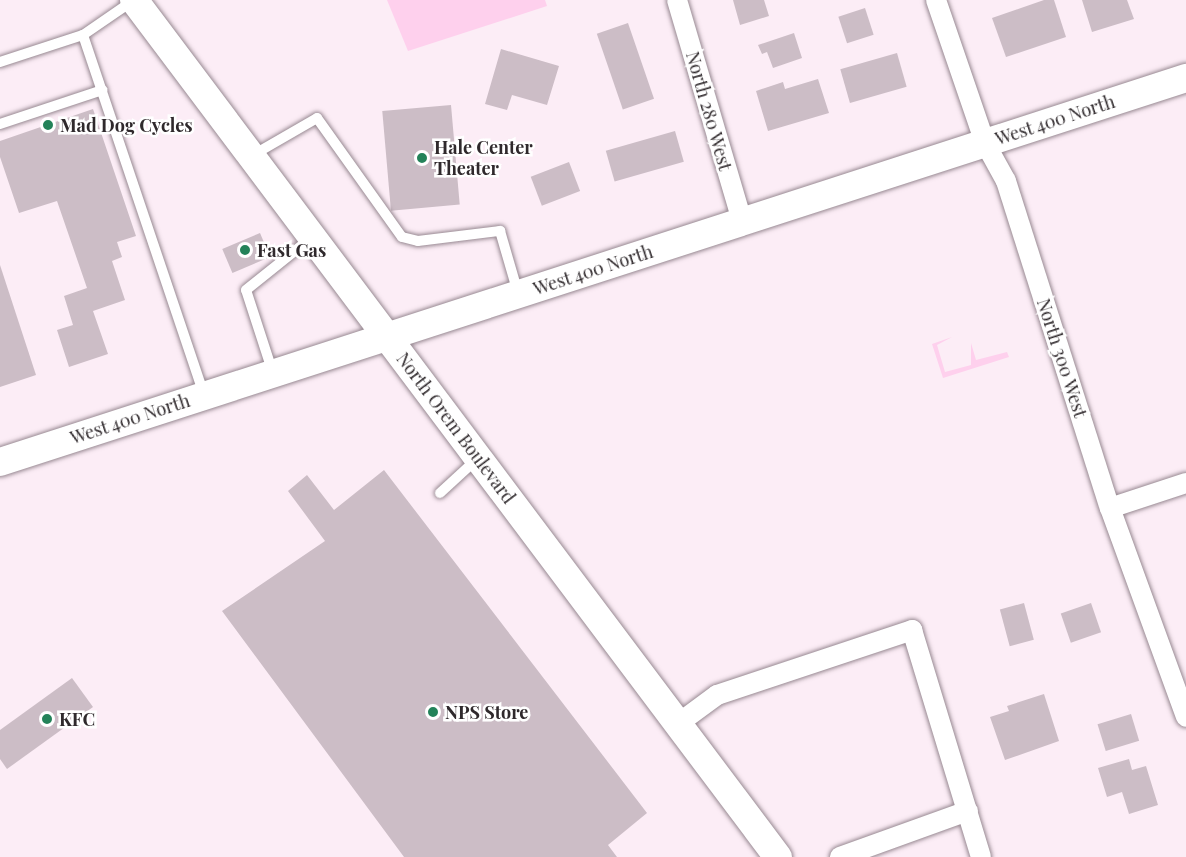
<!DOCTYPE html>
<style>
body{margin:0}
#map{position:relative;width:1186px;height:857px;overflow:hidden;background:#fcedf6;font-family:"Playfair Display",serif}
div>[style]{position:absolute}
.green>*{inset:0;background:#fed0ed}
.building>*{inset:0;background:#ccbdc6;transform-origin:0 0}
.roads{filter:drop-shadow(0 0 2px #988992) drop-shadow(0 0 2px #988992)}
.lane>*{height:10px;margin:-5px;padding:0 5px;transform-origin:5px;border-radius:5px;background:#fff}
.street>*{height:20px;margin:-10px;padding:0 10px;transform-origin:10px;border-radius:10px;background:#fff}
.secondary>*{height:28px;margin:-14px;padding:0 14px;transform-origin:14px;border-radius:14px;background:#fff}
.dots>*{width:16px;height:16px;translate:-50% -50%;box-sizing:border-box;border:3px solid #fff;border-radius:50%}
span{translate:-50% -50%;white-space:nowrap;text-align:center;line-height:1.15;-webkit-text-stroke:5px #fff;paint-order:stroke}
.street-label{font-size:18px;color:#2f292c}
.poi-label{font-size:18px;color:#2f292c;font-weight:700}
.left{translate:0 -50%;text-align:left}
</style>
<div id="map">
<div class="green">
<div style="clip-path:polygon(387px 0,545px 0,547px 6px,408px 51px)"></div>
<div style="clip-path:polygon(952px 337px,937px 345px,945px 372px,971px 365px,971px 343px,976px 360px,1007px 352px,1009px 357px,943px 378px,932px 344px)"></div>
</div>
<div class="building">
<div style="clip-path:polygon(733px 0,764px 0,769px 16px,740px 25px)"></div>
<div style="clip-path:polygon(1044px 0,1054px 0,1066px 37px,1006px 57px,992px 18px)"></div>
<div style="clip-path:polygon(1082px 0,1127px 0,1134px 19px,1092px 32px)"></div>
<div style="left:865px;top:8px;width:28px;height:28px;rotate:72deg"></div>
<div style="left:628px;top:23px;width:80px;height:33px;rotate:71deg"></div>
<div style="clip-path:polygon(794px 33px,802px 58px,773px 68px,767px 52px,762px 54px,758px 45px)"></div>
<div style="clip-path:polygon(501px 49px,559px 66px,547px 105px,512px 95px,507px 110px,485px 104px)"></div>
<div style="left:897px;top:53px;width:35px;height:59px;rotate:74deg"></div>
<div style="clip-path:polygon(818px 79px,829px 113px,768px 131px,756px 91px,783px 82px,785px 89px)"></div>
<div style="left:451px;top:105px;width:100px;height:69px;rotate:85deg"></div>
<div style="clip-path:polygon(93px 109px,136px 236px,117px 242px,122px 257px,112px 261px,125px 300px,93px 311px,108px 354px,69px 367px,57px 330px,73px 325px,64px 296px,87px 288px,57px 201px,19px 213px,0 157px,0 141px)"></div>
<div style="left:675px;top:131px;width:32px;height:72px;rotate:74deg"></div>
<div style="left:569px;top:162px;width:31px;height:41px;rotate:69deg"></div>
<div style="left:260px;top:233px;width:26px;height:41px;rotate:67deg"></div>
<div style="clip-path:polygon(0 265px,36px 375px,0 387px)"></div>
<div style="clip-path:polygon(384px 470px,647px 813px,608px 845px,617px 857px,404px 857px,222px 611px,325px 541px,288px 491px,307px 475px,334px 510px)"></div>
<div style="left:1024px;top:603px;width:38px;height:25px;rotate:75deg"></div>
<div style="left:1091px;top:603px;width:31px;height:32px;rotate:71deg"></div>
<div style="clip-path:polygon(72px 678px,93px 707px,7px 769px,0 759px,0 730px)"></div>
<div style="clip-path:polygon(1044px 694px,1059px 741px,1005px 760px,990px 717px,1009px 711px,1007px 706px)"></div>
<div style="left:1131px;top:714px;width:28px;height:35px;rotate:73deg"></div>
<div style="clip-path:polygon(1129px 759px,1132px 770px,1146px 766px,1158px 805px,1129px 814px,1122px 792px,1107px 797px,1098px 768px)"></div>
</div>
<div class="roads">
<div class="lane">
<div style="left:83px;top:35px;width:380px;rotate:71.4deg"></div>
<div style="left:0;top:62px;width:87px;rotate:-18deg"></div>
<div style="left:83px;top:35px;width:62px;rotate:-34.5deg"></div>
<div style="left:0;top:124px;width:108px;rotate:-18.4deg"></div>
<div style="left:253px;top:155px;width:74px;rotate:-30deg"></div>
<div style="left:317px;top:118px;width:146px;rotate:54.5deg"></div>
<div style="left:402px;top:237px;width:16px;rotate:14deg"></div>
<div style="left:418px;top:241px;width:83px;rotate:-7deg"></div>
<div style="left:500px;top:231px;width:65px;rotate:73.8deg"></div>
<div style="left:273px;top:373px;width:87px;rotate:-108deg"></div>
<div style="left:246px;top:290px;width:83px;rotate:-38.7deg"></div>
<div style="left:440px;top:493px;width:52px;rotate:-42.6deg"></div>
</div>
<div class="street">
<div style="left:677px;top:0;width:230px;rotate:73.6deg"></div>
<div style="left:936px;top:0;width:151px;rotate:71.1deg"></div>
<div style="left:985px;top:143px;width:43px;rotate:61.1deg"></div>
<div style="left:1006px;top:181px;width:343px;rotate:72.4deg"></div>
<div style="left:1110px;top:508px;width:222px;rotate:70deg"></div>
<div style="left:1110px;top:508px;width:80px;rotate:-18.2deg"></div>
<div style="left:679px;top:723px;width:47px;rotate:-36.4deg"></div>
<div style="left:717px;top:695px;width:206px;rotate:-18.4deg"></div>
<div style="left:912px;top:630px;width:237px;rotate:73.1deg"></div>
<div style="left:840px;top:857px;width:136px;rotate:-19.8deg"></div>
</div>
<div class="secondary">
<div style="left:134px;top:0;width:1072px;rotate:53.08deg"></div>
<div style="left:0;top:462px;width:1247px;rotate:-17.94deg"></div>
</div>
</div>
<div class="dots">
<div style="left:48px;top:125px;background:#238259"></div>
<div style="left:422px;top:158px;background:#238259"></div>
<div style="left:245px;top:250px;background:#238259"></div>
<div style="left:433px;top:712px;background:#238259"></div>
<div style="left:47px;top:719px;background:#238259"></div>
</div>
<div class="street-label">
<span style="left:709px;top:111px;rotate:74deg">North 280 West</span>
<span style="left:1055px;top:120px;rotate:-18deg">West 400 North</span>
<span style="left:593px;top:270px;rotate:-18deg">West 400 North</span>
<span style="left:1062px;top:358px;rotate:72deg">North 300 West</span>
<span style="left:130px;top:419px;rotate:-18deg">West 400 North</span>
<span style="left:456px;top:428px;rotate:53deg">North Orem Boulevard</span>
</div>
<div class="poi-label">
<span class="left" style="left:60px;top:125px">Mad Dog Cycles</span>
<span class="left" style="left:434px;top:158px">Hale Center<br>Theater</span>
<span class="left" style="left:257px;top:250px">Fast Gas</span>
<span class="left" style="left:445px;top:712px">NPS Store</span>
<span class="left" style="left:59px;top:719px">KFC</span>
</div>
</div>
